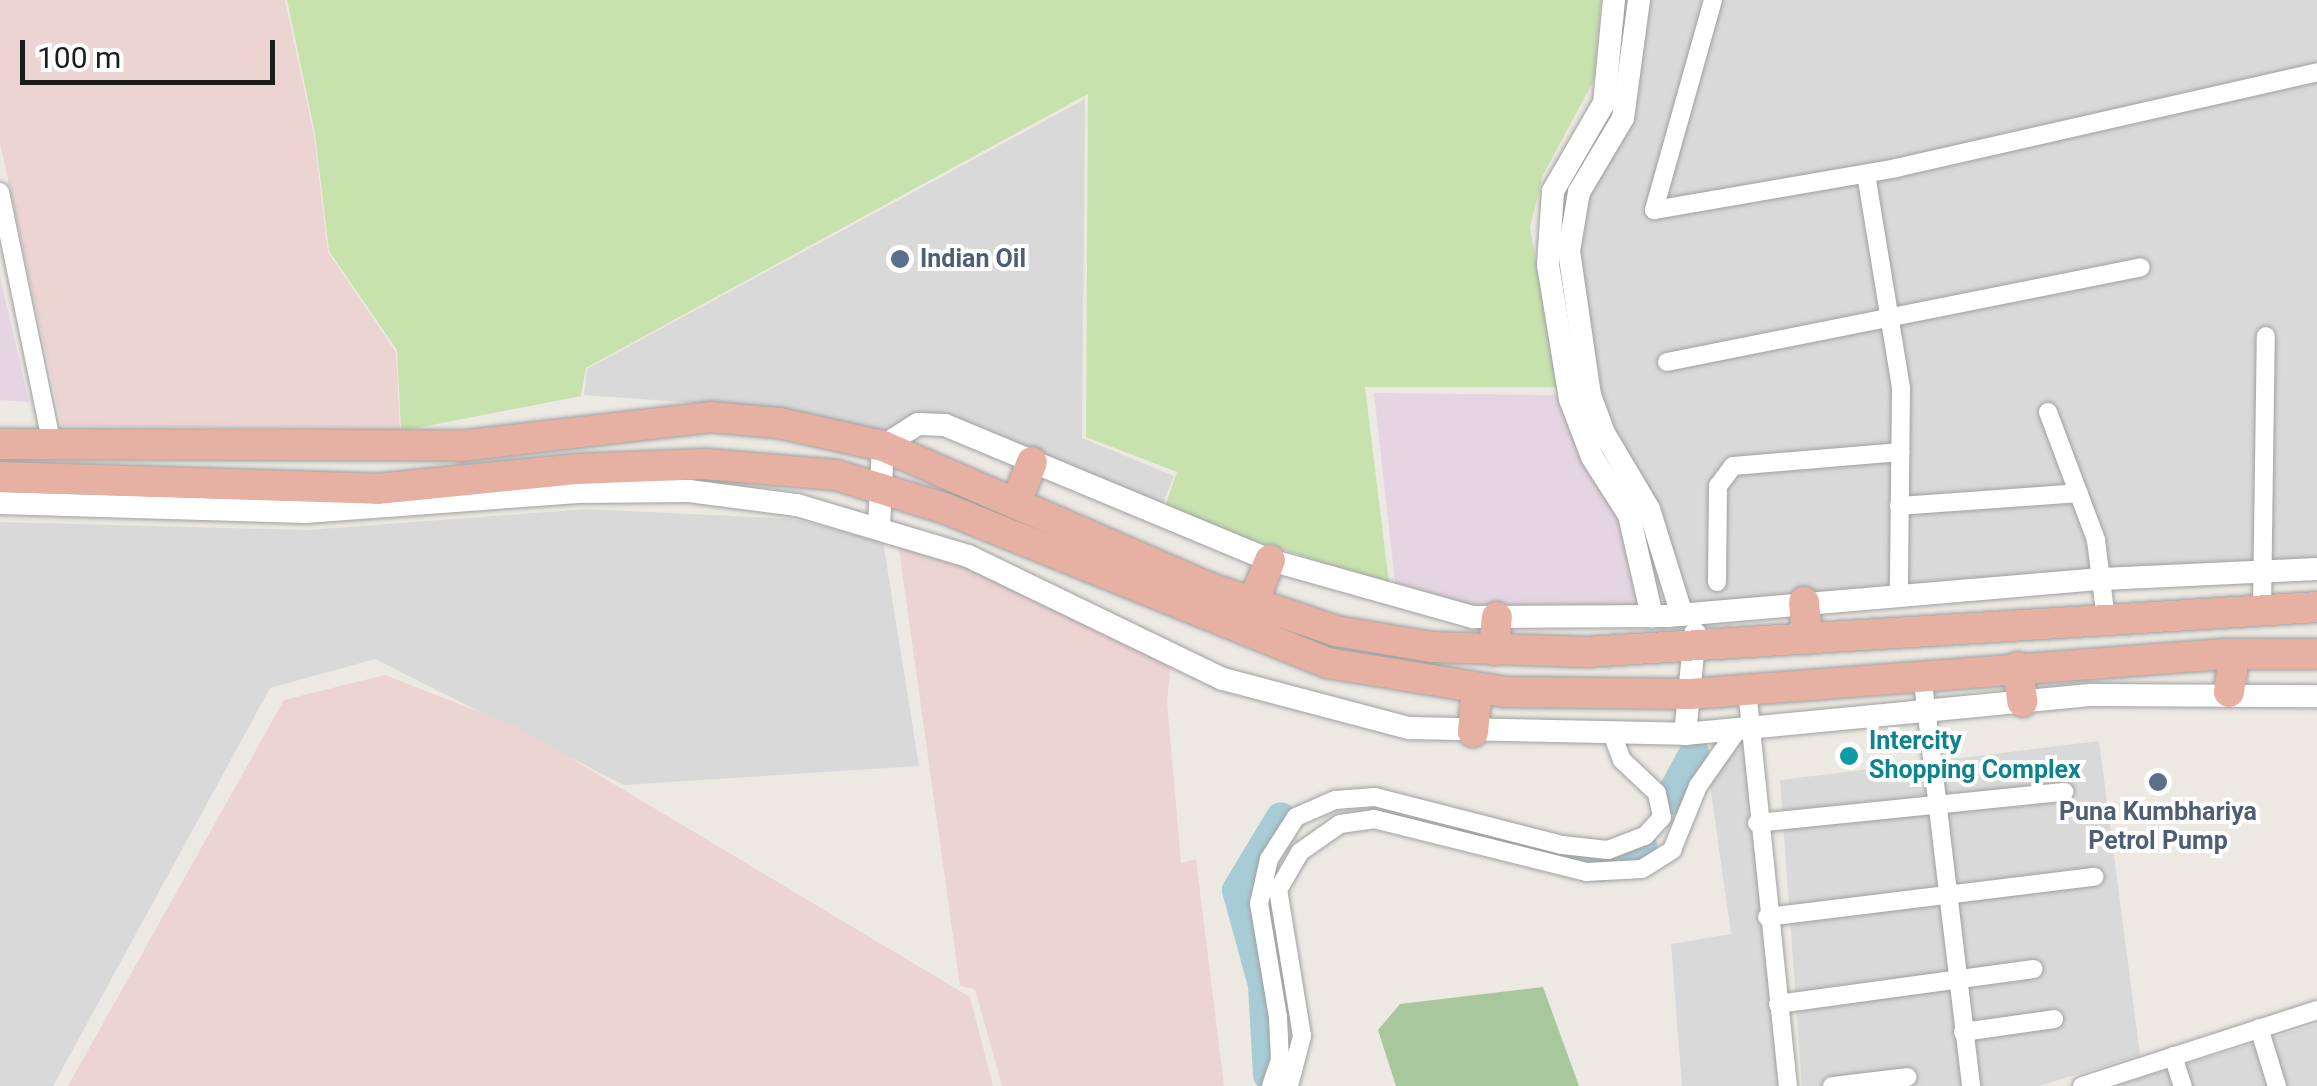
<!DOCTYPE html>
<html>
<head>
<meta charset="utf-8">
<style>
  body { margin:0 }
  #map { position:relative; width:2317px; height:1086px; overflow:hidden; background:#ece9e3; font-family:Roboto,sans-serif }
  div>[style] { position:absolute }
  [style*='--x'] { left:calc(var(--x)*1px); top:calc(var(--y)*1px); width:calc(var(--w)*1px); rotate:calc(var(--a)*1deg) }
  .residential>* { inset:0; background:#dad9d9 }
  .commercial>* { inset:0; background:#ecd4d3 }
  .industrial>* { inset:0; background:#e5d5e2 }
  .grass>* { inset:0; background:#c8e2ae }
  .forest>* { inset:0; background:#a9c79c }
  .river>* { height:30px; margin:-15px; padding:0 15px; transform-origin:15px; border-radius:15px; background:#a8ccd6 }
  .roads { filter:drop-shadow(0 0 2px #a0a0a0) drop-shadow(0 0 2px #a0a0a0) }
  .minor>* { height:18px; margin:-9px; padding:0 9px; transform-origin:9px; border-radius:9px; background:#fff }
  .tertiary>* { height:22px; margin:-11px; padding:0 11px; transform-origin:11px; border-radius:11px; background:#fff }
  .trunk>* { height:30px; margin:-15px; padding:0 15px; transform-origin:15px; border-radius:15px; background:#e6b0a2 }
  .dots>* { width:28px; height:28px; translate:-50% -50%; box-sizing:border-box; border:5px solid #fff; border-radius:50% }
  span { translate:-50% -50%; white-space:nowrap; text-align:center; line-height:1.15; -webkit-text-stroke:8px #fff; paint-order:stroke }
  .service-label { font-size:25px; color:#4e5e75; font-weight:700 }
  .left { translate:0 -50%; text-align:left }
  .culture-label { font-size:25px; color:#0d838f; font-weight:700 }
  .scale { position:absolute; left:20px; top:40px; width:255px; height:45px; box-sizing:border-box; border:5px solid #1c1c1c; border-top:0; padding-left:12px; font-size:30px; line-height:35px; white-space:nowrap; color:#1c1c1c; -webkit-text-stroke:8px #fff; paint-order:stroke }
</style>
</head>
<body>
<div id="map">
  <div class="residential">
    <div style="clip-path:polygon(1645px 0,2317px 0,2317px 565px,1689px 610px,1596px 393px,1576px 247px,1587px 195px,1629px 119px,1645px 41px)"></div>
    <div style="clip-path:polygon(1085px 99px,1082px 438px,1174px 476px,1160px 510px,948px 421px,884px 432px,711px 404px,584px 395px,587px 369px)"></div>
    <div style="clip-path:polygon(586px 509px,793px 519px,883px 541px,919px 766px,624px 785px,375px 659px,270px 688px,53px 1086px,0 1086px,0 522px,308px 530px)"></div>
    <div style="clip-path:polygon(1747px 731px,1785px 1086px,1682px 1086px,1671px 944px,1731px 934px,1710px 785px,1739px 732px)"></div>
    <div style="clip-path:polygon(2099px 741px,2140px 1055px,2039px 1086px,1802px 1086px,1780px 780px)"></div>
    <div style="clip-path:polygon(2317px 1024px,2317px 1086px,2115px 1086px)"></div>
  </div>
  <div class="commercial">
    <div style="clip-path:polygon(0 0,285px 0,314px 135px,328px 252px,396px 352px,400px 430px,62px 426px,0 143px)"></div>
    <div style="clip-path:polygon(898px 542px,963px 561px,1171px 662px,1167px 702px,1181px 863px,1196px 859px,1224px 1086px,1002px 1086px,975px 989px,960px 986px)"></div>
    <div style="clip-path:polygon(385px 675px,520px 728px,970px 997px,993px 1086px,68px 1086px,284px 700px)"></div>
  </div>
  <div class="industrial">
    <div style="clip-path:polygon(0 276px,29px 402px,0 400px)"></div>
    <div style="clip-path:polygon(1374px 393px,1557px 395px,1624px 518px,1646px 609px,1473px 612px,1396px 591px)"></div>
  </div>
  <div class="grass">
    <div style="clip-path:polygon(287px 0,1601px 0,1594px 80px,1543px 175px,1530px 227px,1558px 387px,1365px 387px,1389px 583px,1163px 512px,1177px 472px,1086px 437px,1088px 94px,586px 368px,581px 396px,401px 431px,397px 350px,329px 251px,315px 134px)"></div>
  </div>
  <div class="forest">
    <div style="clip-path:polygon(1543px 987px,1579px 1086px,1396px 1086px,1378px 1030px,1400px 1004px)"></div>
  </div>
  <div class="river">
    <div style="--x:1668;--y:801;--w:55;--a:-61.6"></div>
    <div style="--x:1470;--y:830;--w:135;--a:15.9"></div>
    <div style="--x:1600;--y:867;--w:47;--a:-24.9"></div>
    <div style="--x:1268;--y:1075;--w:90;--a:-93.2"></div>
    <div style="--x:1263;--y:985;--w:98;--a:-105.3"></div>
    <div style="--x:1237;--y:890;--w:85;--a:-58.9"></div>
  </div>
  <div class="roads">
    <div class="minor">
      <div style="--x:1713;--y:0;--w:218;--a:105.7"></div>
      <div style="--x:1654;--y:210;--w:246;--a:-9.8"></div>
      <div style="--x:1896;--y:168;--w:432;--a:-12.8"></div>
      <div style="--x:1866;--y:174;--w:217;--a:80.7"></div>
      <div style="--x:1901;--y:388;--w:207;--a:90.6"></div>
      <div style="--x:0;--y:192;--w:258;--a:78.4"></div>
      <div style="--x:1667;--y:362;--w:483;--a:-11.3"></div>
      <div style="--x:2048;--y:412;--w:137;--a:69.4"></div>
      <div style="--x:2096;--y:540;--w:80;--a:82.8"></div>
      <div style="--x:1899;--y:506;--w:180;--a:-4.1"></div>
      <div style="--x:1717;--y:582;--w:96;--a:-89.4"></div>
      <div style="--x:1718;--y:486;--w:25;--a:-53"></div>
      <div style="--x:1733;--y:466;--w:168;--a:-4.8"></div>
      <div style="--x:2262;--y:608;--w:272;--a:-89.2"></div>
      <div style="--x:1922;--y:674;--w:415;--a:83.2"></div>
      <div style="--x:1747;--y:690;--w:398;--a:84.1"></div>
      <div style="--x:1757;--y:823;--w:309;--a:-5.8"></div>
      <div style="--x:1767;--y:917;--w:330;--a:-7"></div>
      <div style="--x:1778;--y:1004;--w:258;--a:-7.8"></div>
      <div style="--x:2259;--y:1028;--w:61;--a:72.8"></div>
      <div style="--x:1963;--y:1032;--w:92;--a:-8.1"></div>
      <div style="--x:2173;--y:1056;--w:32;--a:72"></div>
      <div style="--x:1271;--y:1086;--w:28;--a:-71"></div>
      <div style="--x:1280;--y:1060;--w:43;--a:-92.7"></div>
      <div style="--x:1278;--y:1017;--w:115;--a:-99.5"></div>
      <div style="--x:1259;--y:904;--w:46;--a:-77.5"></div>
      <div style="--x:1269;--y:859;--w:50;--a:-57.3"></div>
      <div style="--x:1296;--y:817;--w:43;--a:-23.6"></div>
      <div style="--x:1335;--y:800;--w:40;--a:-4.3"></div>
      <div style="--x:1375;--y:797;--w:193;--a:14.4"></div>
      <div style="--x:1562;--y:845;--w:46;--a:6.2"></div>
      <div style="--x:1608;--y:850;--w:40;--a:-21"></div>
      <div style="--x:1645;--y:836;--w:25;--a:-48"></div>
      <div style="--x:1662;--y:817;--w:25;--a:-102"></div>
      <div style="--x:1657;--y:793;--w:48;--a:-136.7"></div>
      <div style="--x:1622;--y:760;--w:28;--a:-111"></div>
      <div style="--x:1289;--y:1086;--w:52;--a:-75.4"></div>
      <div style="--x:1302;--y:1036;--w:148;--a:-99.3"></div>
      <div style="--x:1278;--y:890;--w:44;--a:-59.9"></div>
      <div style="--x:1300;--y:852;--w:49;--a:-35"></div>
      <div style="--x:1340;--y:824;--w:34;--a:-8"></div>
      <div style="--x:1374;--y:819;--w:219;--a:14"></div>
      <div style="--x:1587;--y:872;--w:55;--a:-3.1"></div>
      <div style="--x:1642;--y:869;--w:36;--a:-32"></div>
      <div style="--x:1672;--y:850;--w:69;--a:-67.9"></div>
      <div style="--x:1698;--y:786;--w:70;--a:-54.9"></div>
      <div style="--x:1832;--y:1086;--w:76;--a:-6.8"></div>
      <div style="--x:2082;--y:1086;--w:247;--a:-17.9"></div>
    </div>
    <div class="tertiary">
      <div style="--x:1614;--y:0;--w:103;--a:95.5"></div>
      <div style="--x:1604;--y:103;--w:102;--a:120.1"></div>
      <div style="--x:1553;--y:191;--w:74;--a:93.9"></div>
      <div style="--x:1548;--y:265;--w:136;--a:80.7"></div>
      <div style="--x:1570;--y:399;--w:62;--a:69.2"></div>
      <div style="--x:1592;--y:457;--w:69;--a:57.5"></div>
      <div style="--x:1629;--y:515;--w:104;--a:77.2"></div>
      <div style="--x:1639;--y:0;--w:119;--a:97.7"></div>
      <div style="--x:1623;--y:118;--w:86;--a:120.7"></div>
      <div style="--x:1579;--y:192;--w:60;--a:99.6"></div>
      <div style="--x:1569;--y:251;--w:146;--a:81.7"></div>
      <div style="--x:1590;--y:395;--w:40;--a:69.8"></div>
      <div style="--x:1604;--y:433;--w:88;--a:59.4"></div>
      <div style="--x:1649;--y:509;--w:111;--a:72.7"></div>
      <div style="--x:0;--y:503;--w:305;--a:1.7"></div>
      <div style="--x:305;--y:512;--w:274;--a:-4.2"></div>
      <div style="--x:578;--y:492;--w:111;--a:-0.5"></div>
      <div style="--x:689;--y:491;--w:109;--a:7.4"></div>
      <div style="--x:797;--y:505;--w:178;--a:16.6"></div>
      <div style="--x:968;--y:556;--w:283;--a:25.8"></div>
      <div style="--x:1223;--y:679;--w:192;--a:14.8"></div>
      <div style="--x:1409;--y:728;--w:276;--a:1.2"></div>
      <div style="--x:1685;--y:734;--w:409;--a:-5.5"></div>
      <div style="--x:2092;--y:695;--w:225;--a:0.3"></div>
      <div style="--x:879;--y:527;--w:81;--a:-87.2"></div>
      <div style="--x:883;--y:446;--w:41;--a:-32.2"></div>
      <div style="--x:918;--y:424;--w:27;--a:2"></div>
      <div style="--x:945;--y:425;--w:352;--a:22.6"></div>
      <div style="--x:1270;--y:560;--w:211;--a:15.7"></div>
      <div style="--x:1473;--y:617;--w:194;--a:-0.3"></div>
      <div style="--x:1667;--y:616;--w:438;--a:-4.9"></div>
      <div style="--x:2103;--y:579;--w:214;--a:-2.7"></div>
      <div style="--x:1685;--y:734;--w:101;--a:-84.3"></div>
    </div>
    <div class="trunk">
      <div style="--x:0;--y:444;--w:460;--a:0.2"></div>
      <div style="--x:460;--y:446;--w:252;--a:-6.6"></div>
      <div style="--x:710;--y:417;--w:69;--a:5"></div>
      <div style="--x:779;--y:423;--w:107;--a:12.5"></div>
      <div style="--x:883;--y:446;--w:357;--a:23.5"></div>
      <div style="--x:1210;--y:588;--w:133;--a:18.8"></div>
      <div style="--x:1336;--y:631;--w:97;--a:9.5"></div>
      <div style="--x:1432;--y:647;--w:154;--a:1.9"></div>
      <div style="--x:1586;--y:652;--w:732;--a:-3.52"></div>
      <div style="--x:0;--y:477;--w:377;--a:1.8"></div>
      <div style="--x:377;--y:489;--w:202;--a:-5.7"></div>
      <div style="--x:578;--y:469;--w:127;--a:-2.3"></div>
      <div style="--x:705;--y:464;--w:131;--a:4.8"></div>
      <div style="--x:836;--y:475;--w:113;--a:17"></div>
      <div style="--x:944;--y:508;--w:414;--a:22"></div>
      <div style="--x:1328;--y:663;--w:179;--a:9.3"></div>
      <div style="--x:1505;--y:692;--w:185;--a:0.6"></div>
      <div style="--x:1690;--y:694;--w:536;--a:-4.28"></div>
      <div style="--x:2225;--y:654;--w:92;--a:0"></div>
      <div style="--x:1016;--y:503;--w:44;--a:-68.7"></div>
      <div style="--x:1804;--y:602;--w:37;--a:85"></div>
      <div style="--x:1253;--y:603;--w:46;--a:-68.4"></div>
      <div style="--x:1494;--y:650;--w:33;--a:-85"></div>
      <div style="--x:2018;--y:667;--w:35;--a:83"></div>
      <div style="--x:2229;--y:692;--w:34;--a:-82"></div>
      <div style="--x:1473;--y:732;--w:43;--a:-84.7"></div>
    </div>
  </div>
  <div class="dots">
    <div style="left:900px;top:259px;background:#5c6f8a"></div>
    <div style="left:1849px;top:756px;background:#0f9aa8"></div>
    <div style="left:2158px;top:782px;background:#5c6f8a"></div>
  </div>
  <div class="service-label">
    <span class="left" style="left:920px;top:259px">Indian Oil</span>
    <span style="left:2158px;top:827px">Puna Kumbhariya<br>Petrol Pump</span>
  </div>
  <div class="culture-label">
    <span class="left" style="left:1869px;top:756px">Intercity<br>Shopping Complex</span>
  </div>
  <div class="scale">100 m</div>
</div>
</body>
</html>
